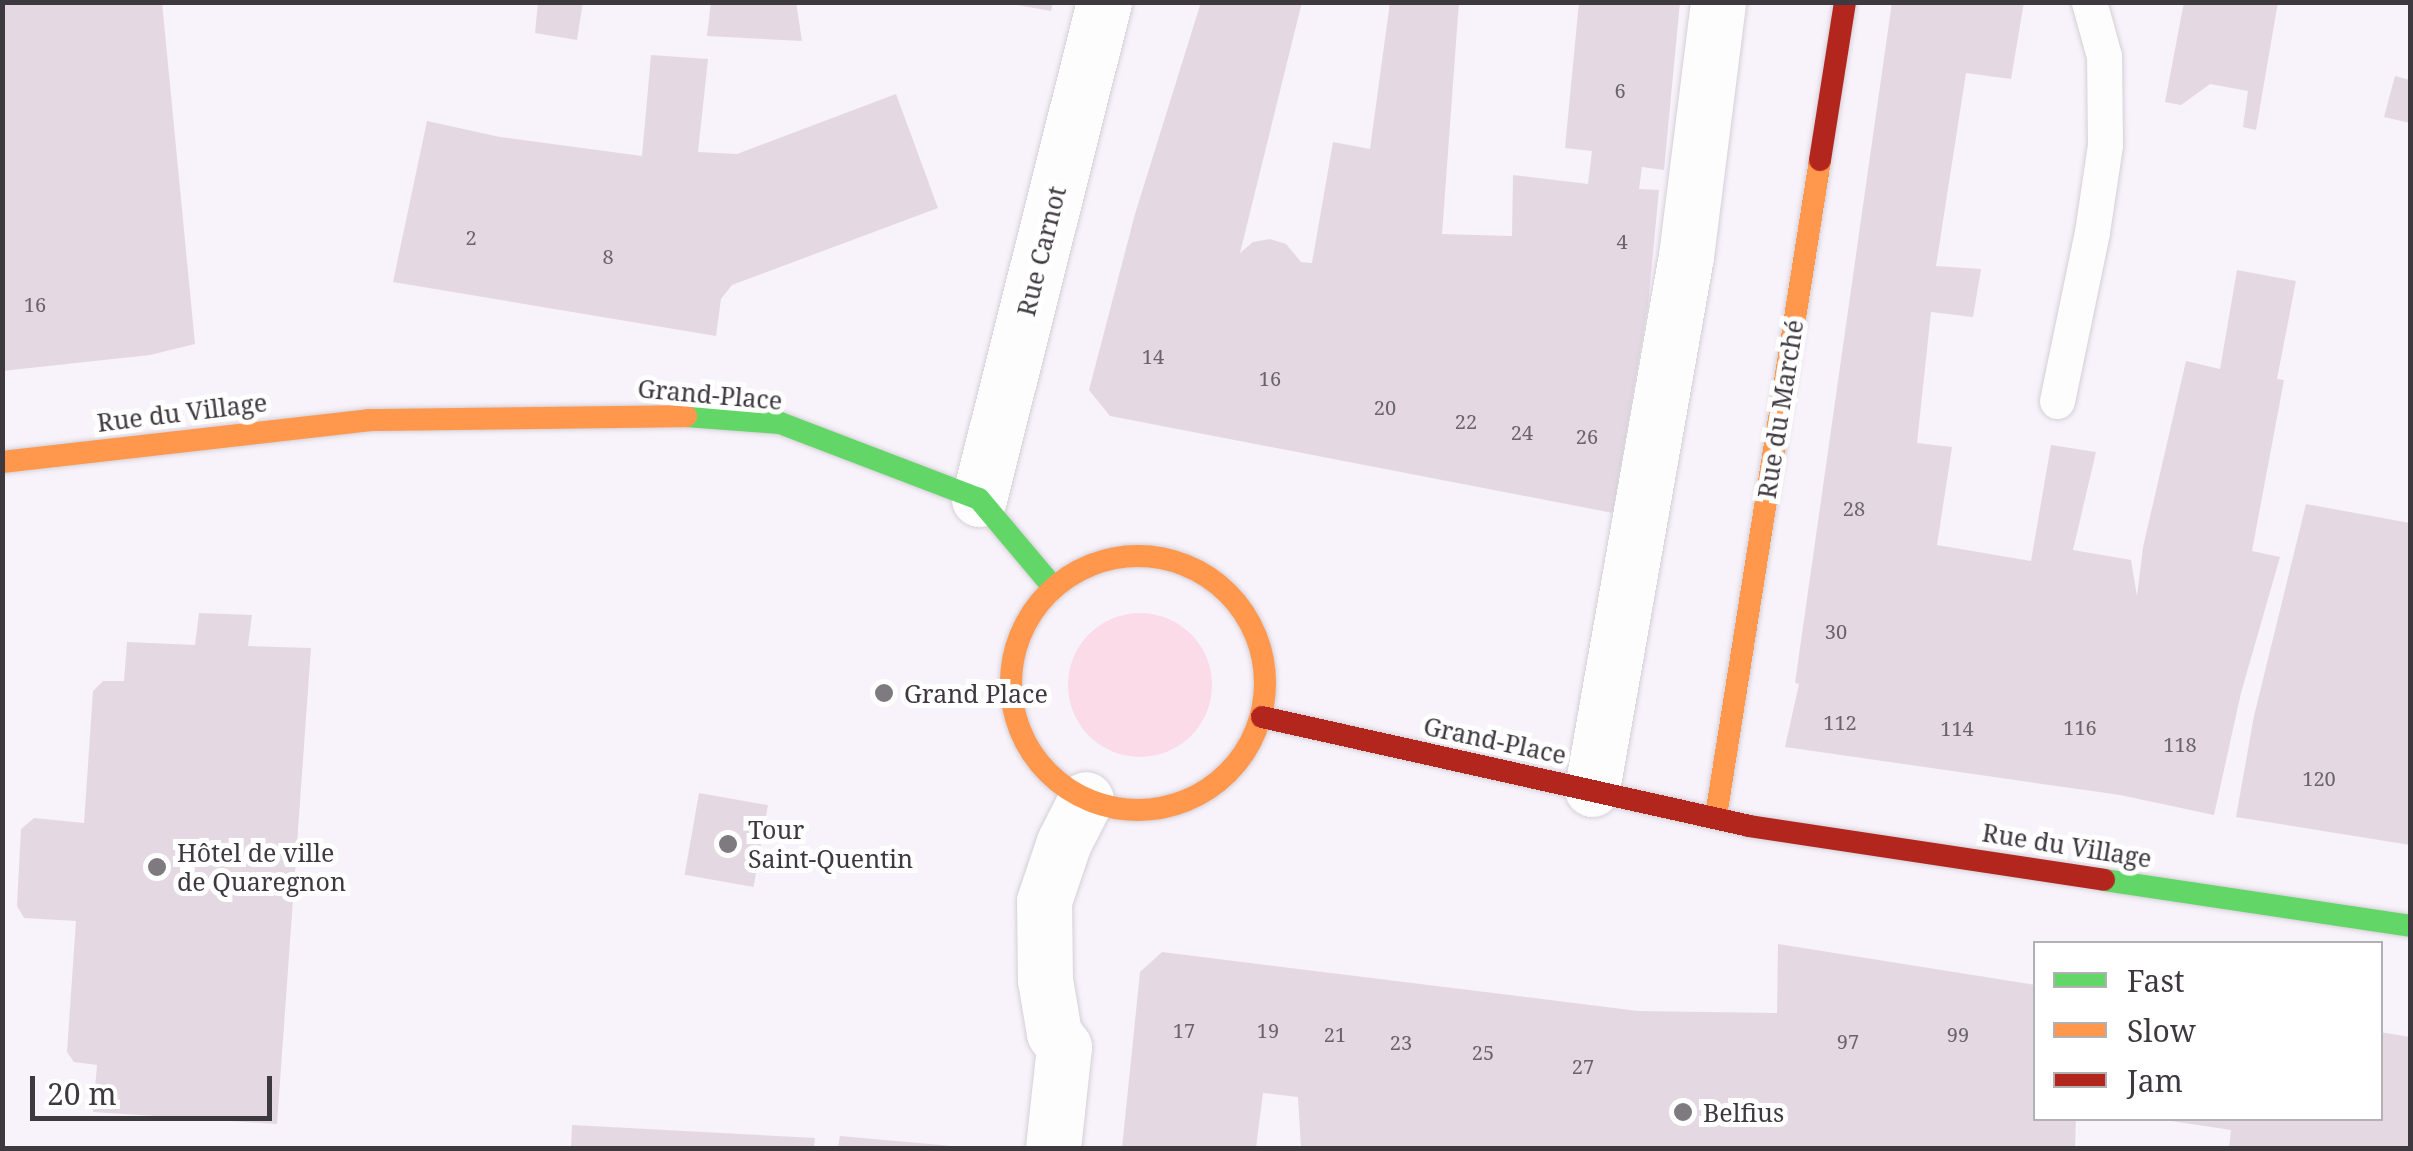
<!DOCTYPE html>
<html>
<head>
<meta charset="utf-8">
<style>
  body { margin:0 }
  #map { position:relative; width:2413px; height:1151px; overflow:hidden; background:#f8f2fa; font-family:"Noto Serif",serif }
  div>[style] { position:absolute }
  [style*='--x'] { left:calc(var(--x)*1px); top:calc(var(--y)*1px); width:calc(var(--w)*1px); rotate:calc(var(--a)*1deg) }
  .green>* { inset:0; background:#fadbe7 }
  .round { border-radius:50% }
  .building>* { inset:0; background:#e4d9e3; transform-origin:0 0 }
  .roads { filter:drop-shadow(0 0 2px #d4cfd6) drop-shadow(0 0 2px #d4cfd6) }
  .lane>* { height:35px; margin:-17.5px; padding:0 17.5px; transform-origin:17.5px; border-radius:17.5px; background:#fefdfe }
  .street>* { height:55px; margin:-27.5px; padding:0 27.5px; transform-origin:27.5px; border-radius:27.5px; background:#fefdfe }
  .fast>* { height:22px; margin:-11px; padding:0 11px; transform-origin:11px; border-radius:11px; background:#63d668 }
  .slow>* { height:22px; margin:-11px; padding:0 11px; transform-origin:11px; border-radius:11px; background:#ff974d }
  .slow>.ring { margin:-11px; padding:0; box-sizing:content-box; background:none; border:22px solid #ff974d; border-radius:50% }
  .jam>* { height:22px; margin:-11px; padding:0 11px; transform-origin:11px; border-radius:11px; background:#b3261e }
  .dots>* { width:28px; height:28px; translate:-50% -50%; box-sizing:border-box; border:5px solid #fff; border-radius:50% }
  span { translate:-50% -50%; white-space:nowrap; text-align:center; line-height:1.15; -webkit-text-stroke:10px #fff; paint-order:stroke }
  .number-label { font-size:20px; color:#6a646a }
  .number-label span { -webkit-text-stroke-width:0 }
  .street-label { font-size:25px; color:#3d393f }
  .poi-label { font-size:25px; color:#3d393f }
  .left { translate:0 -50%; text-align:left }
  .frame { position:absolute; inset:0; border:5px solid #3d393f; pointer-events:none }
  .legend { position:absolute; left:2033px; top:941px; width:350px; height:180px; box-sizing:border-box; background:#fff; border:2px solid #b1b0b2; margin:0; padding:12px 18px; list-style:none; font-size:30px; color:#3d393f }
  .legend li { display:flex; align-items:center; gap:20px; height:50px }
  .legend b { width:50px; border:2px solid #b1b0b2 }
  .scale { position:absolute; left:30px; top:1076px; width:242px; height:45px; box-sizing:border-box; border:5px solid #3d393f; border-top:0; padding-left:12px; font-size:30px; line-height:35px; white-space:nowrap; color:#3d393f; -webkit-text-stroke:8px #fff; paint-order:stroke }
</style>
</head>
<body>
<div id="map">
  <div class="green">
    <div class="round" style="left:1068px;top:613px;width:144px;height:144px"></div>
  </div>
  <div class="building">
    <div style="clip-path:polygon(2px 2px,162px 2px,195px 344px,150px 355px,2px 371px)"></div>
    <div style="clip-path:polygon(538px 2px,583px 2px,577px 40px,535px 33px)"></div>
    <div style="clip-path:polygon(711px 2px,796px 2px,802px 41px,707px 36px)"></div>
    <div style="clip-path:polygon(1000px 2px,1053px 2px,1051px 11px)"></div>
    <div style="clip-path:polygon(1201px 2px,1302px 2px,1240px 253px,1253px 242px,1270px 239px,1286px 244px,1301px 262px,1312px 263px,1333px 142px,1370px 149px,1390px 2px,1459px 2px,1442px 234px,1512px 236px,1513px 175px,1588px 184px,1592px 151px,1565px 148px,1579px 2px,1680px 2px,1664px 170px,1642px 167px,1639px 189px,1659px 190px,1648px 306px,1613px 513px,1110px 416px,1089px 390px,1135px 214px)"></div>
    <div style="clip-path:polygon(1892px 2px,2024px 2px,2011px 79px,1966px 73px,1936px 266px,1981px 269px,1973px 317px,1931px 312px,1917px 443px,1952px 447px,1937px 545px,2031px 561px,2051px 445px,2096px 452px,2073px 550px,2131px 560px,2137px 596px,2143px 547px,2186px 361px,2220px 369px,2237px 270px,2296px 281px,2277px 379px,2284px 380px,2252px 551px,2280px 557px,2241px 693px,2214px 815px,2120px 795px,1785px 747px,1799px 684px,1795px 683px)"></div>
    <div style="clip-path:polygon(2184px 2px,2278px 2px,2256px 130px,2243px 127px,2248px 91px,2210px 84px,2181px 105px,2165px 102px)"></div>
    <div style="clip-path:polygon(651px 55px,708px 59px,698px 152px,737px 154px,896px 94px,938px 208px,732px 285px,721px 299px,716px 336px,393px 282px,427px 121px,500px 137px,642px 156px)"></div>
    <div style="clip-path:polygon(2395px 76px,2410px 80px,2410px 123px,2384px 117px)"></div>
    <div style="clip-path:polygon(2306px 504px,2410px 523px,2410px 845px,2236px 817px,2254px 716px)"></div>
    <div style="clip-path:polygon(199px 613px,252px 615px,248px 646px,311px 648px,277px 1124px,93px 1112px,97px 1065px,74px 1062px,67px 1052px,76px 921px,24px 918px,17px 906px,21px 829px,34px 818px,84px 823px,93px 691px,103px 681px,124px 681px,127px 642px,195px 645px)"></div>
    <div style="left:699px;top:793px;width:70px;height:83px;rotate:10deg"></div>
    <div style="clip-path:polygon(1778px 944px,2036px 985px,2036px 1118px,2076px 1118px,2075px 1148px,1301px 1148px,1298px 1097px,1263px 1093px,1256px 1148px,1122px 1148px,1140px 972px,1162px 952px,1638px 1011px,1777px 1013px)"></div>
    <div style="clip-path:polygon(2380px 1032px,2410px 1037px,2410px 1148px,2229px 1148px,2231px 1130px,2171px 1121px,2380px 1118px)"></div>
    <div style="clip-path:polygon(572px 1125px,815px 1138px,814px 1148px,571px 1148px)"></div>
    <div style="clip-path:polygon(840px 1136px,952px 1146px,952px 1148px,838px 1148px)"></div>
  </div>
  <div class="roads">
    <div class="lane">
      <div style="--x:2057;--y:401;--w:173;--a:-78.3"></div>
      <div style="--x:2092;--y:232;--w:88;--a:-81.5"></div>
      <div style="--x:2105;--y:145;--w:89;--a:-90.6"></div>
      <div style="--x:2104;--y:56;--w:56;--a:-105.5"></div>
    </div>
    <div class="street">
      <div style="--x:979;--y:499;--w:512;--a:-75.88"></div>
      <div style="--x:1592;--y:789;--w:541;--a:-80"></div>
      <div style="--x:1686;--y:256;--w:256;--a:-82.8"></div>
      <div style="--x:1053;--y:1148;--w:102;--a:-83.8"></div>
      <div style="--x:1064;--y:1047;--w:17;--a:-126"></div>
      <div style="--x:1054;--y:1033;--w:54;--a:-99.6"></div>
      <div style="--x:1045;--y:980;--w:79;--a:-90.7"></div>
      <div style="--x:1044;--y:901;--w:62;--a:-71.3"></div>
      <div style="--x:1064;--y:842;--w:48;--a:-62.9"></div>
    </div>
    <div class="fast">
      <div style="--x:686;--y:416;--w:94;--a:4.3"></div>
      <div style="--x:780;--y:423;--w:213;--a:20.9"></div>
      <div style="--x:979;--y:499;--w:115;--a:49.9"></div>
      <div style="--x:2104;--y:880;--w:309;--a:8.5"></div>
    </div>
    <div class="slow">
      <div style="--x:2;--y:462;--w:369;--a:-6.5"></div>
      <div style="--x:369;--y:420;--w:317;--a:-0.7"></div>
      <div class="ring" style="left:1011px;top:556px;width:232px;height:232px"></div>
      <div style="--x:1716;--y:816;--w:664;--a:-80.99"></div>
    </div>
    <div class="jam">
      <div style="--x:1820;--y:160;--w:160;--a:-81"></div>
      <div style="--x:1262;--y:717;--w:499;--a:12.6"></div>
      <div style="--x:1749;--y:826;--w:359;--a:8.6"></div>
    </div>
  </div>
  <div class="dots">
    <div style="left:884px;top:693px;background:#7e7a80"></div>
    <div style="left:728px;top:844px;background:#7e7a80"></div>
    <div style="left:157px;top:867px;background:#7e7a80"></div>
    <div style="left:1683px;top:1112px;background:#7e7a80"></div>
  </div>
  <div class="number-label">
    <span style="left:1620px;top:90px">6</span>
    <span style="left:471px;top:237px">2</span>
    <span style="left:1622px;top:241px">4</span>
    <span style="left:608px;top:256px">8</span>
    <span style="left:35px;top:304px">16</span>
    <span style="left:1153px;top:356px">14</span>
    <span style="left:1270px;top:378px">16</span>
    <span style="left:1385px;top:407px">20</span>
    <span style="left:1466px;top:421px">22</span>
    <span style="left:1522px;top:432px">24</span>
    <span style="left:1587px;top:436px">26</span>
    <span style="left:1854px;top:508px">28</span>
    <span style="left:1836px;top:631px">30</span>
    <span style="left:1840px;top:722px">112</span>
    <span style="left:2080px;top:727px">116</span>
    <span style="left:1957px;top:728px">114</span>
    <span style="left:2180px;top:744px">118</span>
    <span style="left:2319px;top:778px">120</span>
    <span style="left:1184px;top:1030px">17</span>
    <span style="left:1268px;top:1030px">19</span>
    <span style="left:1335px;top:1034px">21</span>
    <span style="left:1958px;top:1034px">99</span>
    <span style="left:1848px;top:1041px">97</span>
    <span style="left:1401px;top:1042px">23</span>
    <span style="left:1483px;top:1052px">25</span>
    <span style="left:1583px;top:1066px">27</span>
  </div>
  <div class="street-label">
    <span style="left:1041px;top:251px;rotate:-76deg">Rue Carnot</span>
    <span style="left:710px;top:394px;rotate:5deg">Grand-Place</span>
    <span style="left:1780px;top:409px;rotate:-81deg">Rue du Marché</span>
    <span style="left:182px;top:412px;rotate:-7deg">Rue du Village</span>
    <span style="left:1495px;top:740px;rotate:12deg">Grand-Place</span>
    <span style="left:2067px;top:845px;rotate:9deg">Rue du Village</span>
  </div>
  <div class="poi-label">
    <span class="left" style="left:904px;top:693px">Grand Place</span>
    <span class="left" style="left:748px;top:844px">Tour<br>Saint-Quentin</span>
    <span class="left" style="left:177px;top:867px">Hôtel de ville<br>de Quaregnon</span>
    <span class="left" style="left:1703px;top:1112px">Belfius</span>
  </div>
  <div class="frame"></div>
  <ul class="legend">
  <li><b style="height:12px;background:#63d668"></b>Fast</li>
  <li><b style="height:12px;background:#ff974d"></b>Slow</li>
  <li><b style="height:12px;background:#b3261e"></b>Jam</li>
  </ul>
  <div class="scale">20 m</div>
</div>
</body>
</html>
